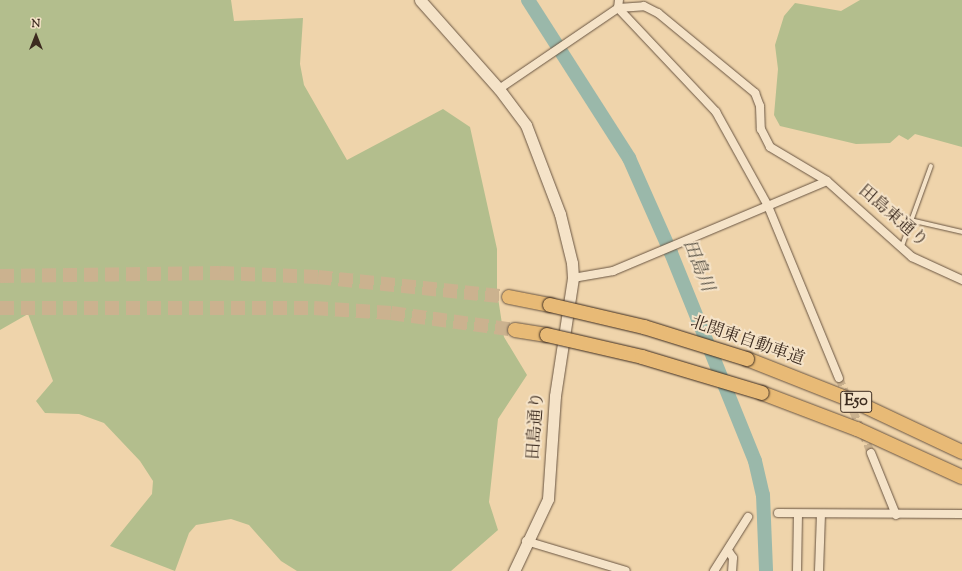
<!DOCTYPE html>
<html>
<head>
<meta charset="utf-8">
<style>
  body { margin:0 }
  #map { position:relative; width:962px; height:571px; overflow:hidden; background:#efd4ab; font-family:"Sorts Mill Goudy","Noto Serif JP",serif }
  div>[style] { position:absolute }
  [style*='--x'] { left:calc(var(--x)*1px); top:calc(var(--y)*1px); width:calc(var(--w)*1px); rotate:calc(var(--a)*1deg) }
  .green>* { inset:0; background:#b3be8d }
  .river>* { height:14px; margin:-7px; padding:0 7px; transform-origin:7px; border-radius:7px; background:#9ab8aa }
  .street-tunnel>* { height:8px; margin-top:-4px; transform-origin:0; background:repeating-linear-gradient(90deg,#cbb28f 0 8px,transparent 0 12px) }
  .highway-tunnel>* { height:14px; margin-top:-7px; transform-origin:0; background:repeating-linear-gradient(90deg,#cbb28f 0 14px,transparent 0 21px) }
  .roads { filter:drop-shadow(0 0 1px #695542) drop-shadow(0 0 1px #695542) }
  .lane>* { height:4px; margin:-2px; padding:0 2px; transform-origin:2px; border-radius:2px; background:#f5e3c8 }
  .street>* { height:8px; margin:-4px; padding:0 4px; transform-origin:4px; border-radius:4px; background:#f5e3c8 }
  .secondary>* { height:11px; margin:-5.5px; padding:0 5.5px; transform-origin:5.5px; border-radius:5.5px; background:#f5e3c8 }
  .highway>* { height:14px; margin:-7px; padding:0 7px; transform-origin:7px; border-radius:7px; background:#e8ba76 }
  .bridges { filter:drop-shadow(0 0 1px #3c2b1f) drop-shadow(0 0 1px #3c2b1f) }
  .highway-bridge>* { height:14px; margin:-7px; padding:0 7px; transform-origin:7px; border-radius:7px; background:#e8ba76 }
  span { translate:-50% -50%; white-space:nowrap; text-align:center; line-height:1.15; -webkit-text-stroke:4px #f5e3c8; paint-order:stroke }
  .shield-label span { padding:1px 3px; background:#f5e3c8; border:1px solid; border-radius:3px; -webkit-text-stroke-width:0 }
  .shield-label { font-size:16px; color:#3c2b1f; font-weight:700 }
  .street-label { font-size:17px; color:#3c2b1f }
  .water-label { font-size:18px; color:#544e42; font-style:italic }
  .north { position:absolute; left:16px; top:16px; width:40px; height:40px; -webkit-text-stroke:3px #f5e3c8; paint-order:stroke; rotate:0deg; font-size:11px; font-weight:700; line-height:16px; text-align:center; color:#3c2b1f }
  .north::after { content:''; display:block; margin:auto; width:14px; height:18px; background:#3c2b1f; clip-path:polygon(50% 0,100% 100%,50% 72%,0 100%) }
</style>
</head>
<body>
<div id="map">
  <div class="green">
    <div style="clip-path:polygon(0 0,231px 0,234px 21px,303px 18px,300px 64px,304px 85px,347px 160px,443px 109px,470px 127px,497px 249px,497px 291px,504px 337px,527px 375px,498px 419px,489px 502px,498px 530px,451px 571px,297px 571px,281px 561px,249px 525px,231px 519px,196px 525px,189px 533px,175px 571px,110px 546px,152px 494px,153px 481px,140px 461px,104px 423px,79px 414px,45px 413px,36px 401px,53px 381px,28px 314px,0 330px)"></div>
    <div style="clip-path:polygon(860px 0,962px 0,962px 147px,915px 134px,908px 140px,899px 135px,890px 143px,856px 144px,780px 126px,774px 115px,778px 69px,775px 45px,784px 16px,795px 3px,841px 11px)"></div>
  </div>
  <div class="river">
    <div style="--x:528;--y:0;--w:188;--a:57.4"></div>
    <div style="--x:629;--y:158;--w:104;--a:66.1"></div>
    <div style="--x:671;--y:253;--w:224;--a:68"></div>
    <div style="--x:755;--y:461;--w:35;--a:77"></div>
    <div style="--x:763;--y:495;--w:76;--a:87.7"></div>
  </div>
  <div class="street-tunnel">
    <div style="--x:839;--y:378;--w:82;--a:66.9"></div>
  </div>
  <div class="highway-tunnel">
    <div style="--x:0;--y:276;--w:220;--a:-0.8"></div>
    <div style="--x:220;--y:273;--w:98;--a:2.3"></div>
    <div style="--x:318;--y:277;--w:192;--a:6"></div>
    <div style="--x:0;--y:308;--w:314;--a:0"></div>
    <div style="--x:314;--y:308;--w:77;--a:3.7"></div>
    <div style="--x:391;--y:313;--w:125;--a:7.8"></div>
  </div>
  <div class="roads">
    <div class="lane">
      <div style="--x:910;--y:220;--w:53;--a:13"></div>
      <div style="--x:902;--y:246;--w:85;--a:-70.1"></div>
    </div>
    <div class="street">
      <div style="--x:618;--y:8;--w:26;--a:-4"></div>
      <div style="--x:644;--y:6;--w:16;--a:27"></div>
      <div style="--x:658;--y:13;--w:126;--a:39.5"></div>
      <div style="--x:755;--y:93;--w:14;--a:69"></div>
      <div style="--x:760;--y:106;--w:23;--a:88"></div>
      <div style="--x:761;--y:129;--w:20;--a:63"></div>
      <div style="--x:770;--y:147;--w:66;--a:30.8"></div>
      <div style="--x:827;--y:181;--w:114;--a:41.8"></div>
      <div style="--x:912;--y:257;--w:55;--a:24.7"></div>
      <div style="--x:618;--y:8;--w:143;--a:46.7"></div>
      <div style="--x:716;--y:112;--w:107;--a:61"></div>
      <div style="--x:768;--y:206;--w:186;--a:67.6"></div>
      <div style="--x:499;--y:89;--w:144;--a:-34.2"></div>
      <div style="--x:618;--y:8;--w:8;--a:-83"></div>
      <div style="--x:573;--y:278;--w:41;--a:-9.9"></div>
      <div style="--x:613;--y:271;--w:232;--a:-22.8"></div>
      <div style="--x:871;--y:453;--w:67;--a:68"></div>
      <div style="--x:778;--y:513;--w:184;--a:0.3"></div>
      <div style="--x:526;--y:541;--w:104;--a:16.7"></div>
      <div style="--x:729;--y:552;--w:7;--a:56"></div>
      <div style="--x:733;--y:558;--w:13;--a:94"></div>
      <div style="--x:714;--y:571;--w:64;--a:-57.8"></div>
      <div style="--x:797;--y:571;--w:56;--a:-89"></div>
      <div style="--x:819;--y:571;--w:56;--a:-88"></div>
    </div>
    <div class="secondary">
      <div style="--x:420;--y:0;--w:119;--a:48.4"></div>
      <div style="--x:499;--y:89;--w:45;--a:53.1"></div>
      <div style="--x:526;--y:125;--w:95;--a:69.1"></div>
      <div style="--x:560;--y:214;--w:50;--a:76.2"></div>
      <div style="--x:572;--y:263;--w:15;--a:86"></div>
      <div style="--x:573;--y:278;--w:119;--a:98.7"></div>
      <div style="--x:555;--y:396;--w:103;--a:93.9"></div>
      <div style="--x:548;--y:499;--w:80;--a:115.3"></div>
    </div>
    <div class="highway">
      <div style="--x:509;--y:297;--w:42;--a:11"></div>
      <div style="--x:515;--y:330;--w:32;--a:9"></div>
      <div style="--x:747;--y:359;--w:119;--a:21.6"></div>
      <div style="--x:858;--y:403;--w:115;--a:25.2"></div>
      <div style="--x:762;--y:393;--w:102;--a:20.8"></div>
      <div style="--x:857;--y:429;--w:115;--a:24.6"></div>
    </div>
  </div>
  <div class="bridges">
    <div class="highway-bridge">
      <div style="--x:550;--y:305;--w:97;--a:13.2"></div>
      <div style="--x:644;--y:327;--w:108;--a:17.3"></div>
      <div style="--x:547;--y:335;--w:98;--a:13"></div>
      <div style="--x:642;--y:357;--w:125;--a:16.7"></div>
    </div>
  </div>
  <div class="shield-label">
    <span style="left:856px;top:402px">E50</span>
  </div>
  <div class="street-label">
    <span style="left:892px;top:217px;rotate:41deg">田島東通り</span>
    <span style="left:747px;top:342px;rotate:19deg">北関東自動車道</span>
    <span style="left:537px;top:426px;rotate:-86deg">田島通り</span>
  </div>
  <div class="water-label">
    <span style="left:697px;top:266px;rotate:68deg">田島川</span>
  </div>
  <div class="north">N</div>
</div>
</body>
</html>
